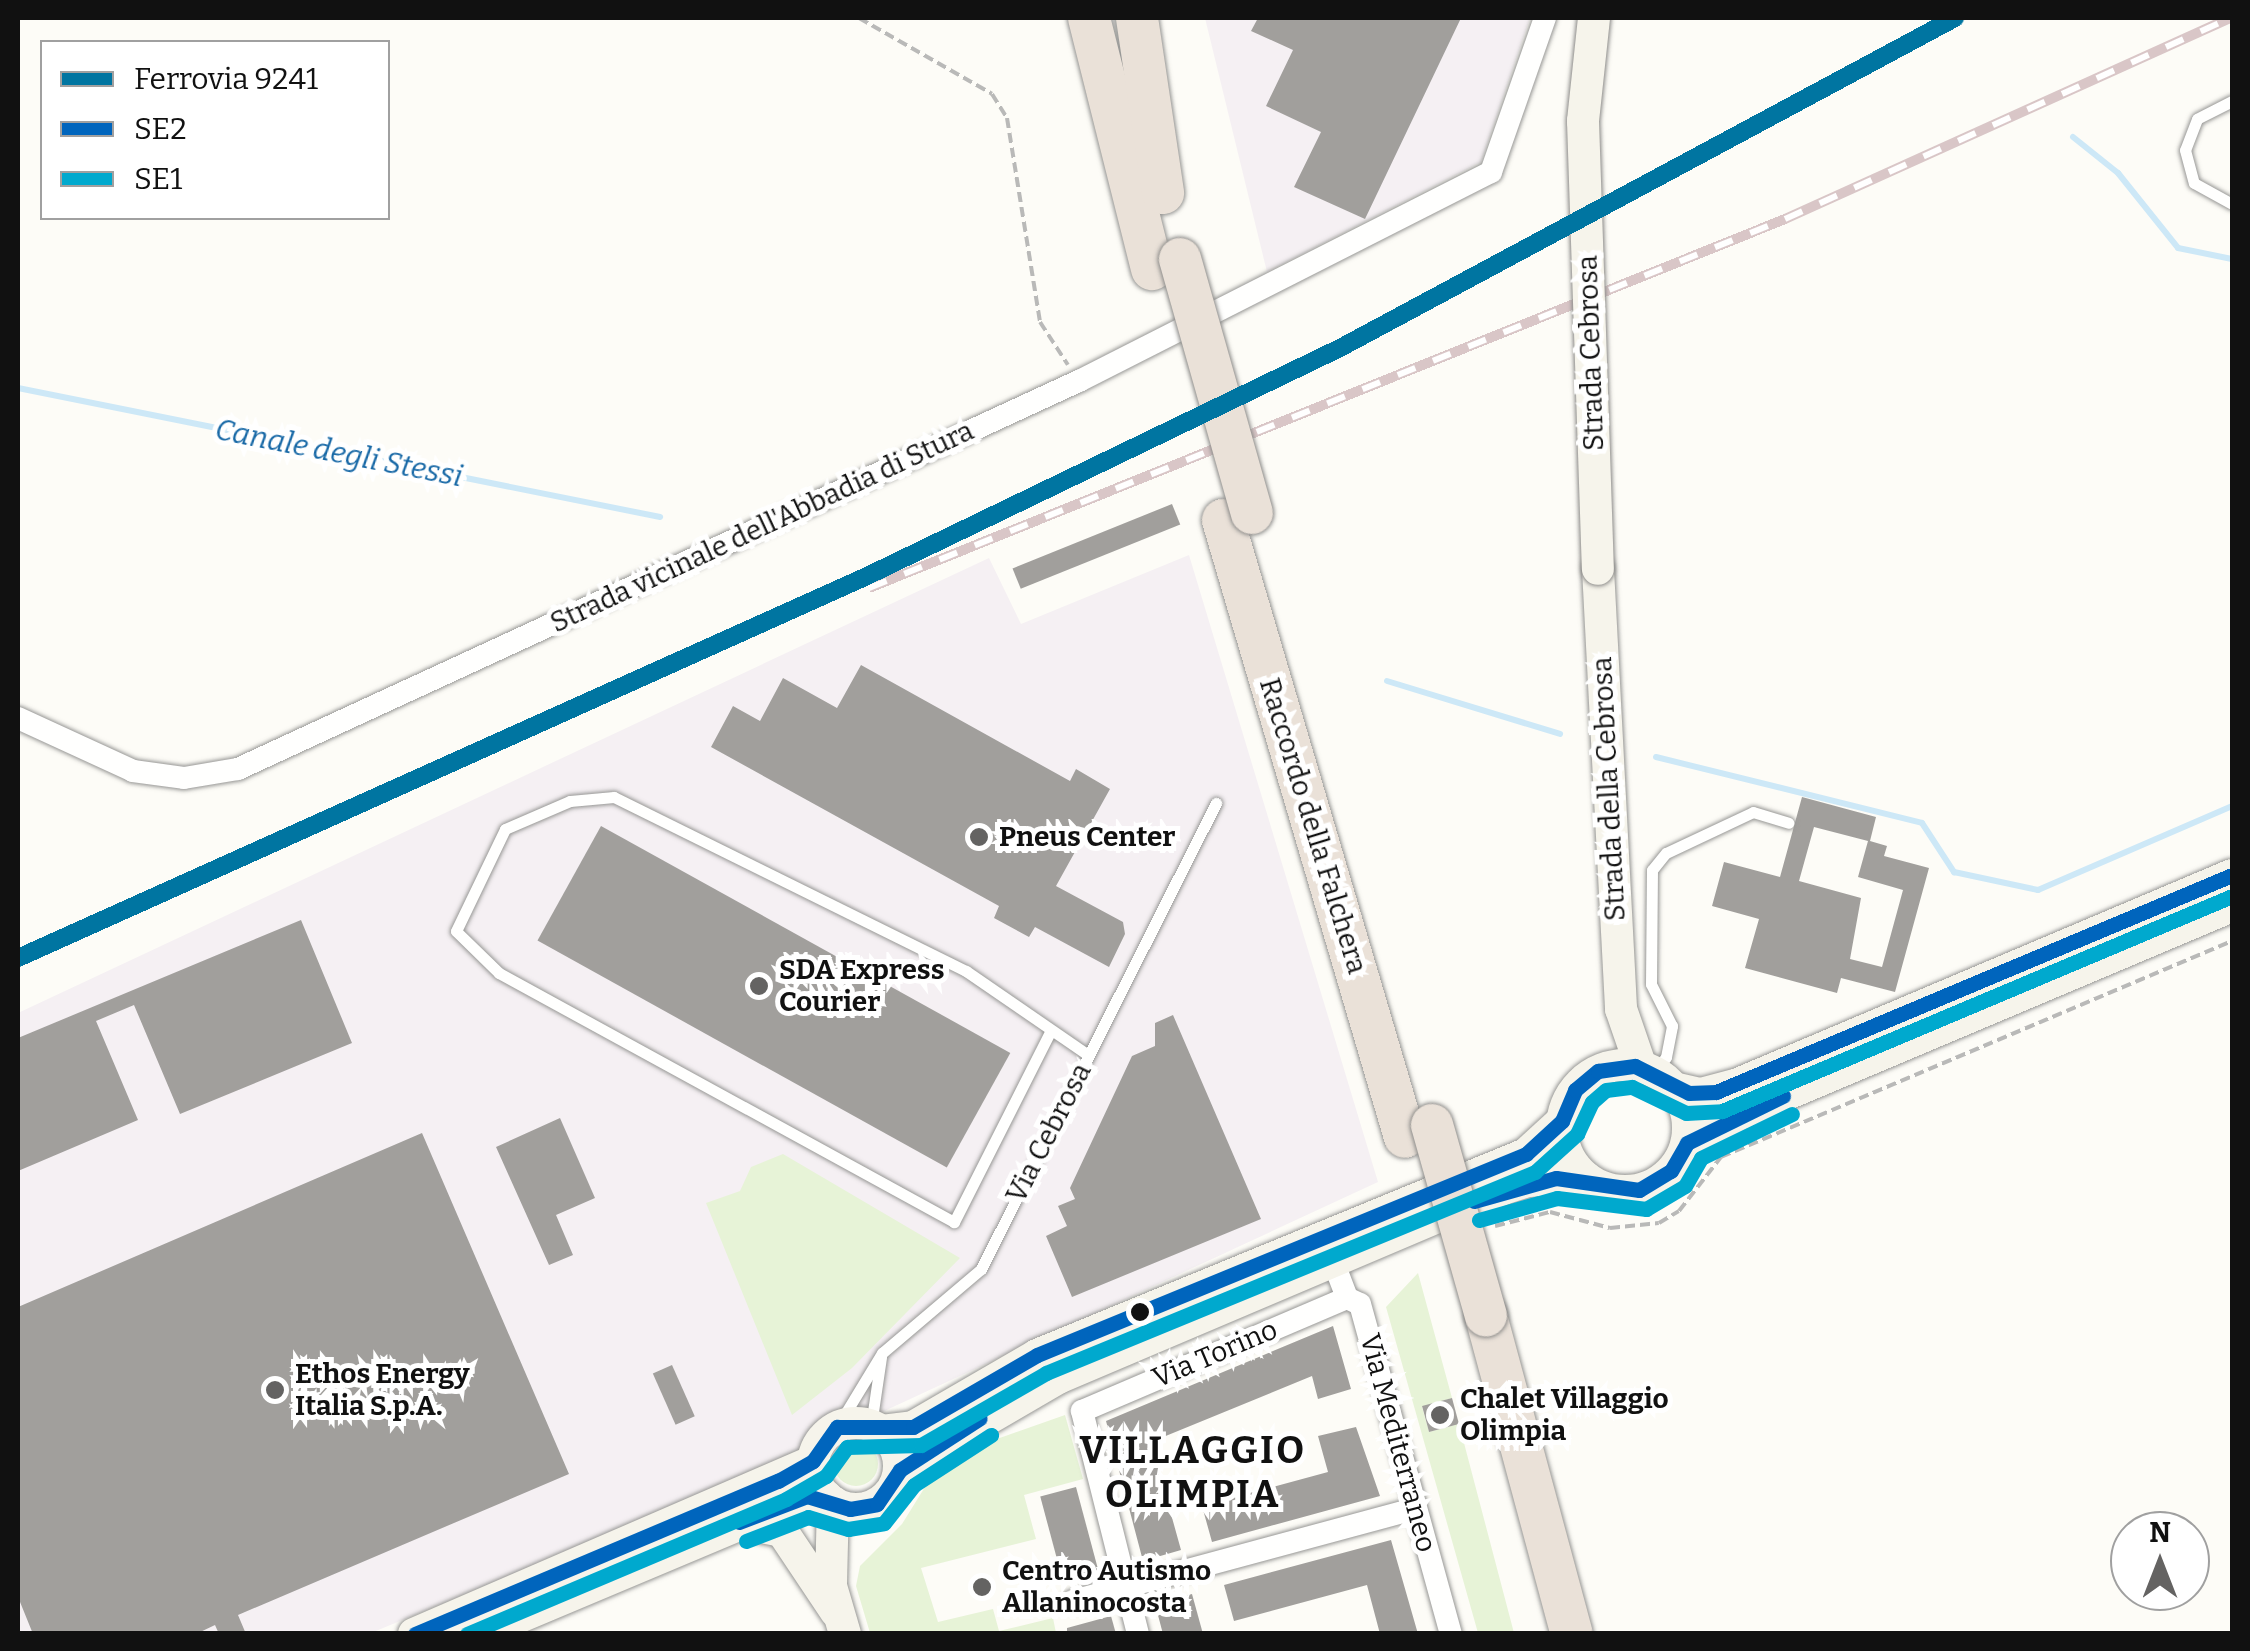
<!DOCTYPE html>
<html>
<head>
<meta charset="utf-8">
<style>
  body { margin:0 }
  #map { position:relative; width:2250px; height:1651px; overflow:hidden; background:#fdfcf7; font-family:Bitter,serif }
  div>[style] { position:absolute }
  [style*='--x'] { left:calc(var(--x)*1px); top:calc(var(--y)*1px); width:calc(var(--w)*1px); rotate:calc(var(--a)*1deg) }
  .industrial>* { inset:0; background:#f5f0f3 }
  .green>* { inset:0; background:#e7f3d7 }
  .round { border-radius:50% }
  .stream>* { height:6px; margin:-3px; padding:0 3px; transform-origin:3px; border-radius:3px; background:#cde8f7 }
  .building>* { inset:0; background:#a19f9c; transform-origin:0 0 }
  .path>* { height:4px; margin-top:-2px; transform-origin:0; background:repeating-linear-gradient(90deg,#b9b9b8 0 10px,transparent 0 15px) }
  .roads { filter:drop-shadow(0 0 2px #979795) drop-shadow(0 0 2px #979795) }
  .service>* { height:11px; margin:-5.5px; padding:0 5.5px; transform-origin:5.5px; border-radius:5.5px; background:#fffffe }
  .minor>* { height:22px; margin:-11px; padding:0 11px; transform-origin:11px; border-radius:11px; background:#fffffe }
  .secondary>* { height:32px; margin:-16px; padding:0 16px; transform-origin:16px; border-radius:16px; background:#f6f4eb }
  .secondary>.ring { margin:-16px; padding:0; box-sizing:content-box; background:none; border:32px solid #f6f4eb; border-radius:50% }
  .motorway>* { height:42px; margin:-21px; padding:0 21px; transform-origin:21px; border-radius:21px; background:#eae1d8 }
  .rail>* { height:10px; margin-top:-5px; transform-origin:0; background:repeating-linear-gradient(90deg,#fff 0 19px,#d9c6c7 0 38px); box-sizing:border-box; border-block:2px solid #d9c6c7 }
  .bridges { filter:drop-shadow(0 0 2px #8e8d8b) drop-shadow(0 0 2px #8e8d8b) }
  .secondary-bridge>* { height:32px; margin:-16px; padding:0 16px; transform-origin:16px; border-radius:16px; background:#f6f4eb }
  .motorway-bridge>* { height:42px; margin:-21px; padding:0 21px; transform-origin:21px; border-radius:21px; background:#eae1d8 }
  .bus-1>* { height:15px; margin:-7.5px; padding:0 7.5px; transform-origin:7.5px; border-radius:7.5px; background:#0065bd }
  .bus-2>* { height:15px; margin:-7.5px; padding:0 7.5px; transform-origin:7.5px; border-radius:7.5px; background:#00a9ce }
  .rail-1>* { height:18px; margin:-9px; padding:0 9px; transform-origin:9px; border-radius:9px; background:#0075a1 }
  .dots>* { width:28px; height:28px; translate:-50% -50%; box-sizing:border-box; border:5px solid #fff; border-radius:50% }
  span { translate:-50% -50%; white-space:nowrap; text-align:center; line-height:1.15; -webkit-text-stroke:10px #fff; paint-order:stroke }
  .street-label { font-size:28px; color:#111 }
  .poi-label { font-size:28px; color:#111; font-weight:700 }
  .left { translate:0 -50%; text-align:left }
  .water-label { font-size:30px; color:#1768a6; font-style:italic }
  .district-label { font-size:38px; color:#111; font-weight:700; letter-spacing:2.5px }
  .frame { position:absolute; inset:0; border:20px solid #111; pointer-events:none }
  .legend { position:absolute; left:40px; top:40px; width:350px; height:180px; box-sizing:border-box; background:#fff; border:2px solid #a0a0a0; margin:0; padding:12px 18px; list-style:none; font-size:30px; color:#111 }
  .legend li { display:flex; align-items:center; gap:20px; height:50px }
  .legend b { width:50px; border:2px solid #a0a0a0 }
  .north { position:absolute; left:2110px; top:1511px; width:100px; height:100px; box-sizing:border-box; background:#fff; border:2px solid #a0a0a0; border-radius:50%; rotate:0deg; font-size:28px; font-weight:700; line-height:40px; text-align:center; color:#111 }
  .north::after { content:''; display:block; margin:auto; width:35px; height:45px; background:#646362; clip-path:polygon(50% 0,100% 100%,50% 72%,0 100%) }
</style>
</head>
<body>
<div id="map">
  <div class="industrial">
    <div style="clip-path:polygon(1205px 18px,1530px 18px,1481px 162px,1267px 272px)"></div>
    <div style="clip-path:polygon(1189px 555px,1378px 1182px,688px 1502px,371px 1633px,18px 1633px,18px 1013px,989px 558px,1021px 624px)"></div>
  </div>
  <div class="green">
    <div style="clip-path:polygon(783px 1154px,960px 1258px,852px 1368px,792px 1415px,706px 1203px,740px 1191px,751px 1167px)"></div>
    <div style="clip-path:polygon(1418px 1273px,1452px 1398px,1422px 1407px,1429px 1432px,1459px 1424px,1514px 1633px,1478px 1633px,1386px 1307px)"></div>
    <div style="clip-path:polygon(1065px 1415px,1083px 1479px,1024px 1495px,1036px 1539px,921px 1568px,938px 1622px,993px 1609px,999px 1631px,1053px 1618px,1056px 1633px,870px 1633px,856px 1586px,860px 1566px,902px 1524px,943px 1458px)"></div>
    <div class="round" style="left:834px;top:1442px;width:44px;height:44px"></div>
  </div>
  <div class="stream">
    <div style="--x:2073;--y:137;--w:58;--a:38.7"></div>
    <div style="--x:2118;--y:173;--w:96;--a:51.3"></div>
    <div style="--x:2178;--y:248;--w:55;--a:11.5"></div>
    <div style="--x:18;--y:388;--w:655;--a:11.36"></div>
    <div style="--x:1387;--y:681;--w:181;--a:17"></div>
    <div style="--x:1656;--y:757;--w:274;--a:13.9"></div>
    <div style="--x:1922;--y:823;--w:59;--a:56.9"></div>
    <div style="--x:1954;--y:872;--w:86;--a:12.1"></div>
    <div style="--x:2038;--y:890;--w:211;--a:-23.4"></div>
  </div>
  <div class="building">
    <div style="clip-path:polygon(1258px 18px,1461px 18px,1365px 219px,1294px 187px,1321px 132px,1266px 106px,1293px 50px,1251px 31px)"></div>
    <div style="left:1172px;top:504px;width:22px;height:172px;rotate:68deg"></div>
    <div style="clip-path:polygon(861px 665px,1070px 781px,1076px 769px,1110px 789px,1056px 886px,1123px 922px,1125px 934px,1109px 967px,1035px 927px,1029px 937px,994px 918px,999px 906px,711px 747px,733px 706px,760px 721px,783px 678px,837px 708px)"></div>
    <div style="clip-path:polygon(evenodd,1802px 797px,1876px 817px,1870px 841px,1887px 846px,1884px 856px,1929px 868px,1895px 992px,1841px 978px,1837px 993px,1745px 968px,1759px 919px,1712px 906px,1724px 862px,1780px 877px,1802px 797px,1814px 827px,1868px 841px,1858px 877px,1903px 890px,1882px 967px,1850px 959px,1861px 898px,1799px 881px,1814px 827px)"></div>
    <div style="left:601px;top:826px;width:468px;height:131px;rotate:29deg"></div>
    <div style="clip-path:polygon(301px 920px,352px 1043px,180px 1114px,134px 1005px,96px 1021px,138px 1120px,18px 1171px,18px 1038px)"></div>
    <div style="clip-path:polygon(1173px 1015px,1261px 1219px,1072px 1297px,1046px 1236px,1067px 1226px,1058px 1206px,1075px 1199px,1070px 1188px,1132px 1056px,1155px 1046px,1155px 1023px)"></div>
    <div style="clip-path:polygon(560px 1118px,595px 1198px,556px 1215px,573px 1255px,549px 1265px,496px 1147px)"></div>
    <div style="clip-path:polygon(422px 1133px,569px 1474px,238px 1615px,246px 1634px,219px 1634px,215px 1625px,196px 1634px,33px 1634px,18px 1597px,18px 1307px)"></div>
    <div style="clip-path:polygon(1333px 1326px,1351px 1389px,1318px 1399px,1312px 1376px,1151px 1442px,1181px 1550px,1143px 1561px,1106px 1421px)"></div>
    <div style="left:672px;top:1365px;width:56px;height:21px;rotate:66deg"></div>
    <div style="left:1452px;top:1398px;width:27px;height:31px;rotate:75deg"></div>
    <div style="clip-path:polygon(1356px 1427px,1380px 1496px,1212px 1542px,1202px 1506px,1328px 1472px,1318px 1436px)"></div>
    <div style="left:1076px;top:1487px;width:89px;height:37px;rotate:75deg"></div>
    <div style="clip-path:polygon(1391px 1540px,1418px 1634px,1380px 1634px,1367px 1585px,1234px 1621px,1224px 1585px)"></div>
    <div style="clip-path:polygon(1192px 1594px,1203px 1634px,1163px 1634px,1155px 1604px)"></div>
    <div style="clip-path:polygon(1111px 1616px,1116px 1634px,1067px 1634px,1067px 1628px)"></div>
  </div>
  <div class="path">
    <div style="--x:859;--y:18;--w:153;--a:29.7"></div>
    <div style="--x:992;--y:94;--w:28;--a:58"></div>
    <div style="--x:1007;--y:118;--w:207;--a:80.8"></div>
    <div style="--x:1040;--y:322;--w:51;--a:56.9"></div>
    <div style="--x:1495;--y:1226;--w:57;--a:-14.3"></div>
    <div style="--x:1550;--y:1212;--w:62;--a:14.9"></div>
    <div style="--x:1610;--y:1228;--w:49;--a:-5.8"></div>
    <div style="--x:1659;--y:1223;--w:23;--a:-31"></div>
    <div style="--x:1679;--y:1211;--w:68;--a:-52.1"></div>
    <div style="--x:1721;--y:1157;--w:555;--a:-22.91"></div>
  </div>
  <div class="roads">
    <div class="service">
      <div style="--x:2232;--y:101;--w:39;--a:153"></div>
      <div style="--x:2197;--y:119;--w:33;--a:111"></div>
      <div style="--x:2185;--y:150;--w:34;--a:75"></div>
      <div style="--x:2194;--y:183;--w:43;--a:28.9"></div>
      <div style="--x:1049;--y:1034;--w:211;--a:116.8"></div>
      <div style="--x:954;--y:1222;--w:519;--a:-151.31"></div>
      <div style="--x:499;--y:973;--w:60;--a:-135.7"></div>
      <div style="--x:456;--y:931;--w:113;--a:-64.3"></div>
      <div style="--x:505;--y:829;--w:71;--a:-23.3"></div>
      <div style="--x:570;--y:801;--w:44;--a:-5.2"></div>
      <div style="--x:614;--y:797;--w:393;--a:26.3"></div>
      <div style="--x:966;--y:971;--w:148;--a:34.5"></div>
      <div style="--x:1654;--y:1072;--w:19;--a:-51"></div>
      <div style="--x:1666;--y:1057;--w:32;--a:-79"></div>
      <div style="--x:1672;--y:1026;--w:47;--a:-116.6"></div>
      <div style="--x:1651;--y:984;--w:114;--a:-89.5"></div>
      <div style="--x:1652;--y:870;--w:22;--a:-51"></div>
      <div style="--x:1666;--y:853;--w:96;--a:-25.2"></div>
      <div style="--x:1753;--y:812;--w:37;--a:17"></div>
      <div style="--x:871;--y:1425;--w:69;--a:-81.6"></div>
      <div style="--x:837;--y:1427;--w:87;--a:-58.7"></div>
      <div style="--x:882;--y:1353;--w:130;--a:-40.3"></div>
      <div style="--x:981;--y:1269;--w:522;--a:-63.24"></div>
    </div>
    <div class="minor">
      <div style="--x:18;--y:718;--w:127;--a:24.7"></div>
      <div style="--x:133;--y:771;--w:51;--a:7.8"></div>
      <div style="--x:184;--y:778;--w:55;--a:-9.5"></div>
      <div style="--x:238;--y:769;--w:926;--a:-24.77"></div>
      <div style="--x:1079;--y:381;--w:462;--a:-26.9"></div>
      <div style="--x:1491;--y:172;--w:163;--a:-70.7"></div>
      <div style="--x:1333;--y:1261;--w:40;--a:69"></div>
      <div style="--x:1347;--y:1298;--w:14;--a:25"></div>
      <div style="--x:1360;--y:1304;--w:342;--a:74.6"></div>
      <div style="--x:1073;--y:1601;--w:354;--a:-15.1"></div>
      <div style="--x:1138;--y:1634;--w:230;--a:-104.1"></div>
      <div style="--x:1082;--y:1411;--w:288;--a:-23.1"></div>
    </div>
    <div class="secondary">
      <div style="--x:1598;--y:569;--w:441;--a:87"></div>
      <div style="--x:1621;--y:1009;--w:61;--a:71"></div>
      <div class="ring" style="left:1562px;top:1065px;width:94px;height:94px"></div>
      <div style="--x:1674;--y:1088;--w:28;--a:13"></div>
      <div style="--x:1701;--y:1094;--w:38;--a:-15"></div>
      <div style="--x:1738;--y:1084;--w:536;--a:-22.93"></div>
      <div style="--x:1687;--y:1143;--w:63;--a:-28.6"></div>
      <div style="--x:1742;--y:1113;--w:532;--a:-22.9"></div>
      <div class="ring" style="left:813px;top:1423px;width:54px;height:54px"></div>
      <div style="--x:882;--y:1431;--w:31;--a:-7"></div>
      <div style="--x:913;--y:1427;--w:143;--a:-30.1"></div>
      <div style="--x:1037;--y:1355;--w:529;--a:-22.34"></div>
      <div style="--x:1526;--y:1154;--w:49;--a:-42.5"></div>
      <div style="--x:900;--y:1470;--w:183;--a:-30.2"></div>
      <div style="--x:1058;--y:1378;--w:483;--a:-23"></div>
      <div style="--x:1503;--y:1189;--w:26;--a:-18"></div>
      <div style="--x:1528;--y:1181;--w:58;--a:-3"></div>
      <div style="--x:833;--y:1502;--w:84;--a:91.4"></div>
      <div style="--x:831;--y:1586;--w:50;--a:73.7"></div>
      <div style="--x:741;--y:1523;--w:42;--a:11"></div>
      <div style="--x:782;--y:1531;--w:97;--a:56.3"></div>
      <div style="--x:414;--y:1634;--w:435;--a:-23.4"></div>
      <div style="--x:479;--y:1634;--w:356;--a:-22.8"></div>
      <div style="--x:807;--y:1496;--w:20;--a:3"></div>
    </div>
    <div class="motorway">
      <div style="--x:1089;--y:18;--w:259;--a:75.9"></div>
      <div style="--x:1137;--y:18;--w:177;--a:81.5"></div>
      <div style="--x:1223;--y:520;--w:643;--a:73.57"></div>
      <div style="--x:1486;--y:1316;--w:329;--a:74.9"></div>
    </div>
  </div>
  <div class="rail">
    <div style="--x:869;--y:588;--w:988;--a:-21.94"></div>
    <div style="--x:1785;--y:219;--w:488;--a:-24.3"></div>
  </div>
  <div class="bridges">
    <div class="secondary-bridge">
      <div style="--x:1594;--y:18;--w:104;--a:96.1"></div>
      <div style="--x:1583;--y:121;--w:448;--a:88.1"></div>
    </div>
    <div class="motorway-bridge">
      <div style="--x:1180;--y:259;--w:264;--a:74.2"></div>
      <div style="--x:1432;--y:1125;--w:198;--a:74.2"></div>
    </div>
  </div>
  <div class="bus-1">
    <div style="--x:1474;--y:1201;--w:85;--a:-15.7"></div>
    <div style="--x:1556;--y:1178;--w:84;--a:8.2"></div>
    <div style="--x:1639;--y:1190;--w:37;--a:-31"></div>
    <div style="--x:1671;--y:1171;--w:32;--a:-60"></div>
    <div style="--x:1687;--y:1143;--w:107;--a:-26.1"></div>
    <div style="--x:739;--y:1522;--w:73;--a:-20.9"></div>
    <div style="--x:807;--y:1496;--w:45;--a:16.8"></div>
    <div style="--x:850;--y:1509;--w:27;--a:-10"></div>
    <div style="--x:877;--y:1504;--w:41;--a:-55.9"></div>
    <div style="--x:900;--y:1470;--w:95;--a:-33"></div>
    <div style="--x:415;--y:1634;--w:394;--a:-22.9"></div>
    <div style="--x:778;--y:1481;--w:40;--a:-29.7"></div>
    <div style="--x:813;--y:1461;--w:42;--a:-54.8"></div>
    <div style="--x:837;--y:1427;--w:76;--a:0"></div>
    <div style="--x:913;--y:1427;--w:143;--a:-30.1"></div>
    <div style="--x:1037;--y:1355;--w:529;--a:-22.34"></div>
    <div style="--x:1526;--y:1154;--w:49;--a:-42.5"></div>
    <div style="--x:1562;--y:1121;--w:34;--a:-67"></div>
    <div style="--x:1575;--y:1090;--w:30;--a:-40"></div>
    <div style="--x:1598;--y:1071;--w:37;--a:-8"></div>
    <div style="--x:1635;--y:1066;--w:60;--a:26.6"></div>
    <div style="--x:1689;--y:1093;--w:27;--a:-2"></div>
    <div style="--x:1716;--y:1092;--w:560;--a:-22.81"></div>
  </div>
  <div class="bus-2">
    <div style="--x:1479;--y:1220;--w:81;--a:-15.8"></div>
    <div style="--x:1557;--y:1198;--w:90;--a:7"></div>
    <div style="--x:1646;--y:1209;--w:45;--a:-30.5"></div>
    <div style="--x:1685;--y:1186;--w:32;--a:-60"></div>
    <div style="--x:1701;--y:1158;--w:101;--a:-25.8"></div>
    <div style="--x:746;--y:1541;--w:66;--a:-21.2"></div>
    <div style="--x:808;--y:1517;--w:42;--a:16.7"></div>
    <div style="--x:848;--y:1529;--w:36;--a:-9"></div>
    <div style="--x:884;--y:1523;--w:48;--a:-51.7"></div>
    <div style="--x:914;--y:1485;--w:92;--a:-33"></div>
    <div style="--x:467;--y:1634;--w:346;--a:-22.9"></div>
    <div style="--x:786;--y:1499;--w:46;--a:-29.9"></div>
    <div style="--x:826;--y:1476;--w:36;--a:-54"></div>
    <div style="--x:847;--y:1447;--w:74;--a:-1.5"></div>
    <div style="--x:921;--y:1445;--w:144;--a:-29.9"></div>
    <div style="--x:1046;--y:1373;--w:529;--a:-22.34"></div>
    <div style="--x:1535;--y:1172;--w:57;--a:-42.1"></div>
    <div style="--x:1577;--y:1134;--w:35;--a:-65"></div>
    <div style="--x:1592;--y:1102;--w:18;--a:-41"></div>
    <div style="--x:1606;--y:1090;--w:26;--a:-7"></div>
    <div style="--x:1632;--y:1087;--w:60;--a:25.7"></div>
    <div style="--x:1686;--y:1113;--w:36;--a:-3"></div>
    <div style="--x:1722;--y:1111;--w:553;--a:-22.86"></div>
  </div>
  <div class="rail-1">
    <div style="--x:18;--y:958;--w:929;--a:-24.22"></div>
    <div style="--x:865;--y:577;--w:527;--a:-25.74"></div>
    <div style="--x:1340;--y:348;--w:698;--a:-28.22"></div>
  </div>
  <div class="dots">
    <div style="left:979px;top:837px;background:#646362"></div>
    <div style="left:759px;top:986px;background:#646362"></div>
    <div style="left:1140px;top:1312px;background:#111"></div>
    <div style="left:275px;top:1390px;background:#646362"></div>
    <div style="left:1440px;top:1415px;background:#646362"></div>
    <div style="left:982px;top:1587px;background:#646362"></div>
  </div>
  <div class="street-label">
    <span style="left:1591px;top:353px;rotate:-92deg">Strada Cebrosa</span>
    <span style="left:762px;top:527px;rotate:-25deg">Strada vicinale dell'Abbadia di Stura</span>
    <span style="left:1609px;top:789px;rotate:-93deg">Strada della Cebrosa</span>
    <span style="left:1313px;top:826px;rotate:73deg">Raccordo della Falchera</span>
    <span style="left:1049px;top:1133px;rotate:-63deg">Via Cebrosa</span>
    <span style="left:1215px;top:1354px;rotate:-23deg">Via Torino</span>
    <span style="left:1398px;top:1443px;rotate:75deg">Via Mediterraneo</span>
  </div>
  <div class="poi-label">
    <span class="left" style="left:999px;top:837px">Pneus Center</span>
    <span class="left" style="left:779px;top:986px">SDA Express<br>Courier</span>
    <span class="left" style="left:295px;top:1390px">Ethos Energy<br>Italia S.p.A.</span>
    <span class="left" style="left:1460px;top:1415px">Chalet Villaggio<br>Olimpia</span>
    <span class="left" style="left:1002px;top:1587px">Centro Autismo<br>Allaninocosta</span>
  </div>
  <div class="water-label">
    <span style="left:339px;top:453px;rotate:11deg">Canale degli Stessi</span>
  </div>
  <div class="district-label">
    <span style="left:1193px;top:1473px">VILLAGGIO<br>OLIMPIA</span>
  </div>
  <div class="frame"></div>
  <ul class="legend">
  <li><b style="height:12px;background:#0075a1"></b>Ferrovia 9241</li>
  <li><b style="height:12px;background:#0065bd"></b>SE2</li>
  <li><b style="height:12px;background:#00a9ce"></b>SE1</li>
  </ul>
  <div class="north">N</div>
</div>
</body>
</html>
